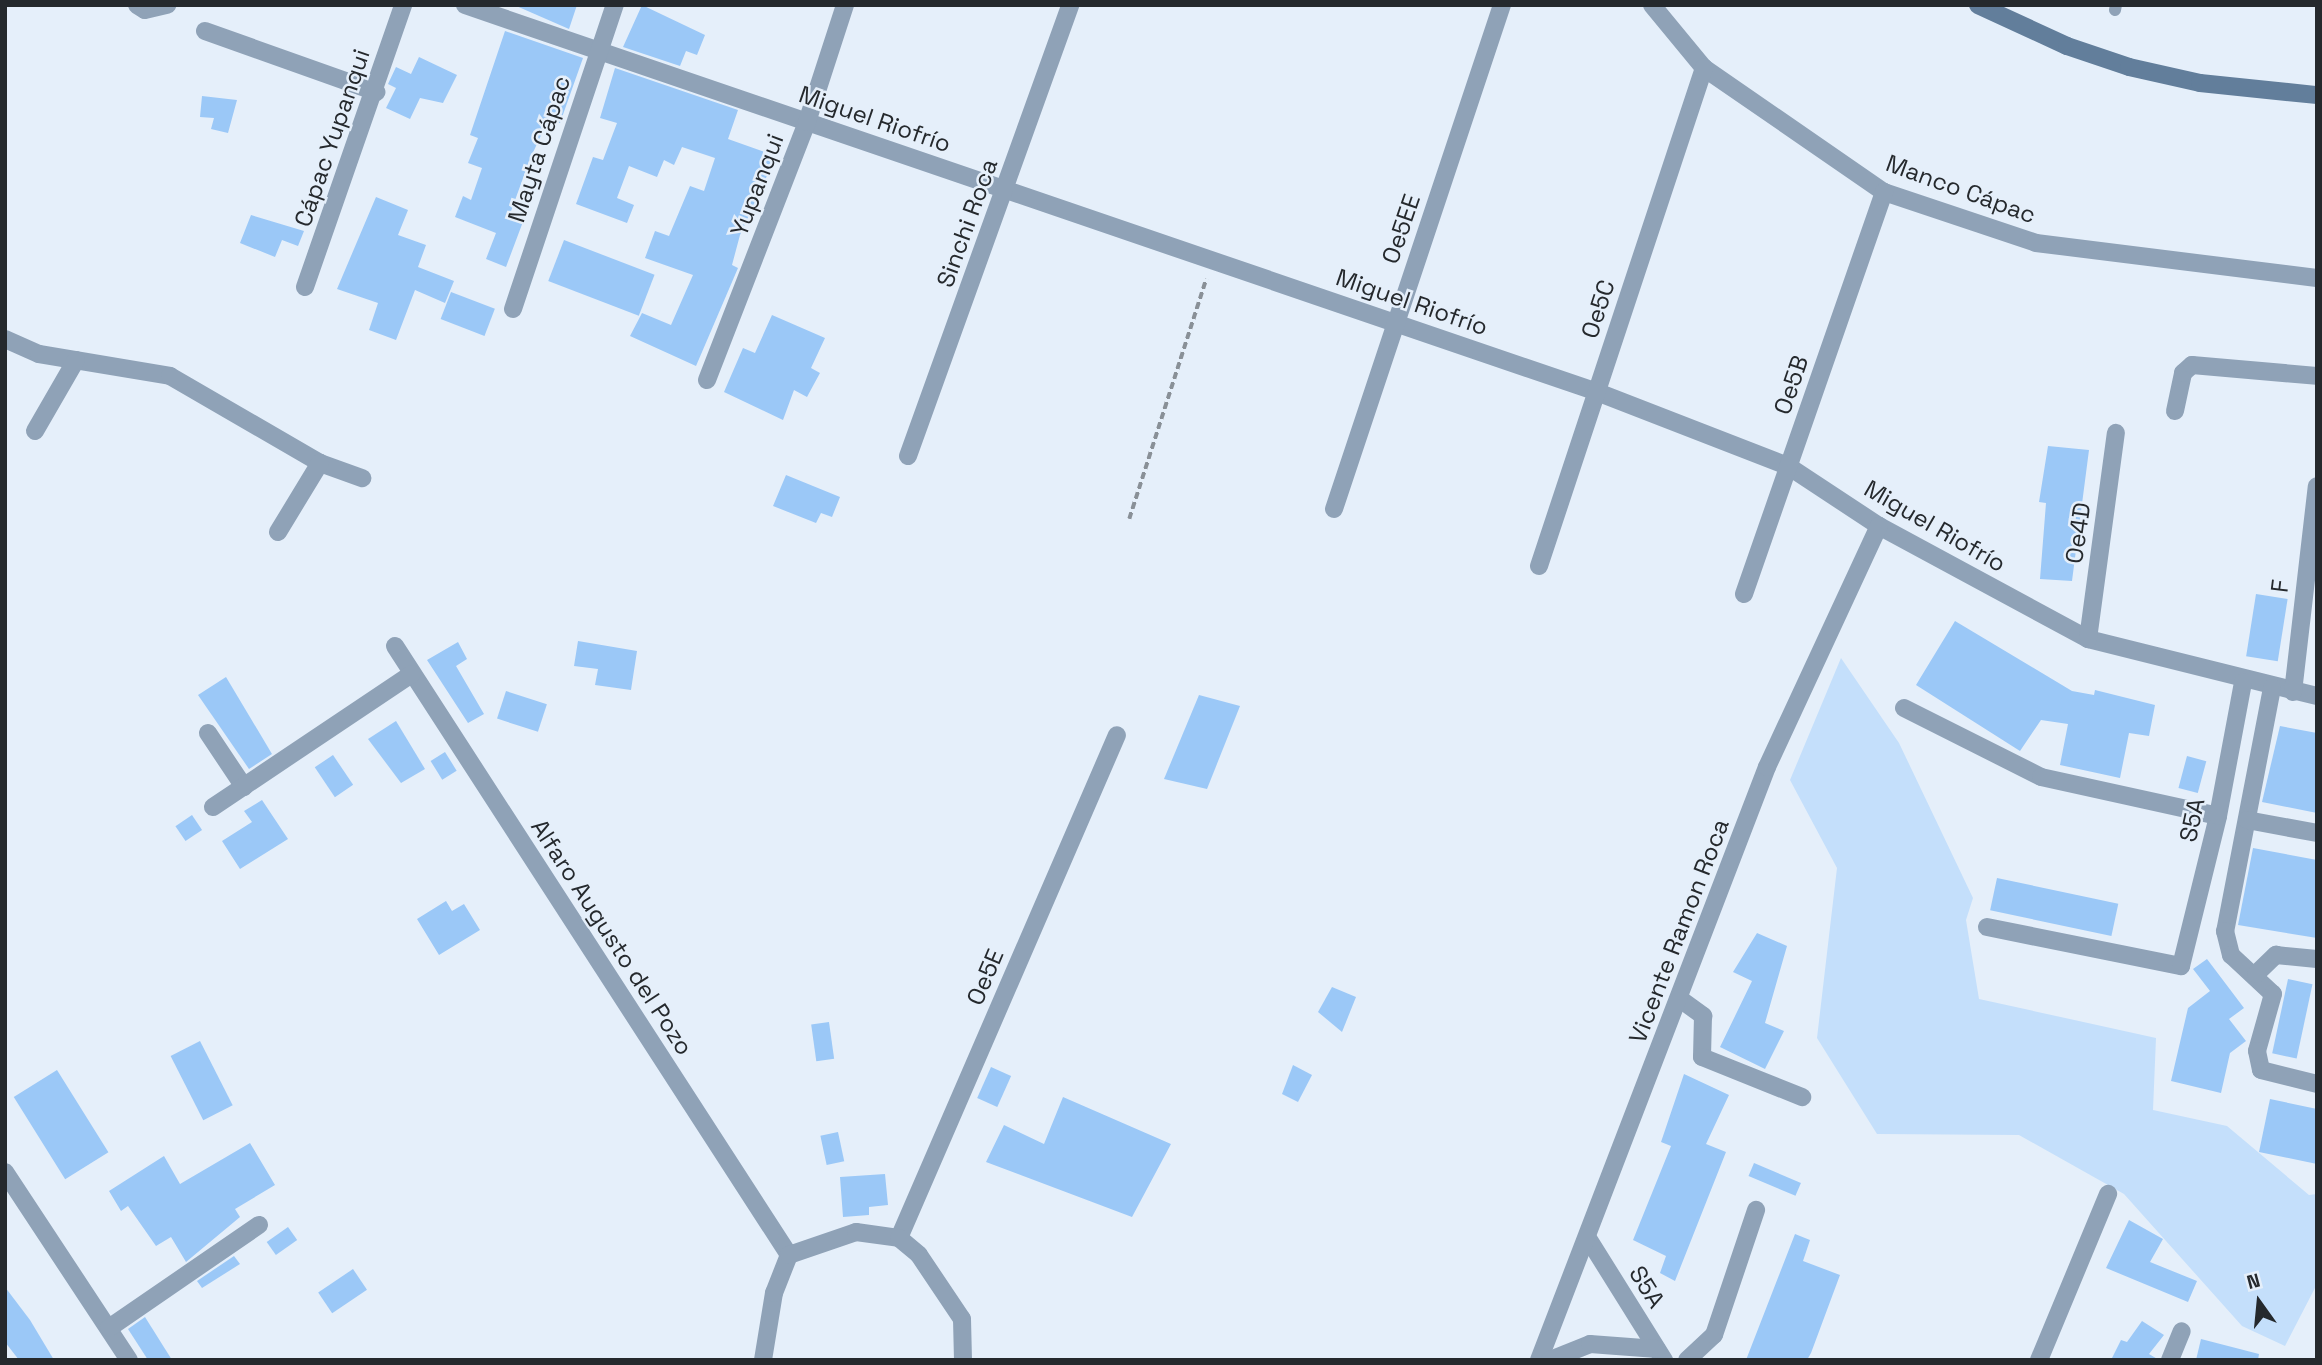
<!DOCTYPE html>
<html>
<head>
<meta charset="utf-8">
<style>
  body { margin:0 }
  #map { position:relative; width:2322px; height:1365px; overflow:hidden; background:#e5effa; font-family:"Space Grotesk",sans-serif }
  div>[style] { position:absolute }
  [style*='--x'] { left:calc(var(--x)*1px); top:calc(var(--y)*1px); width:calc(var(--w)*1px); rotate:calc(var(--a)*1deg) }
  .green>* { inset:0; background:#c4dffb }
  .building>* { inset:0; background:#9bc8f7; transform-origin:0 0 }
  .path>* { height:3.5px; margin-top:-1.75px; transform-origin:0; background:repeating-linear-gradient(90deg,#899097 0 7px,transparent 0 10.5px) }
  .lane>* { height:12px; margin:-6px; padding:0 6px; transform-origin:6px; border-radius:6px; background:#8fa2b7 }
  .street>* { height:18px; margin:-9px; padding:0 9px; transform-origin:9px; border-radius:9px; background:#8fa2b7 }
  .secondary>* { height:18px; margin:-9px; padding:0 9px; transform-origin:9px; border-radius:9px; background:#627e9b }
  span { translate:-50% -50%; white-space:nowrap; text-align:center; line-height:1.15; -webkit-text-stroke:5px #e5effa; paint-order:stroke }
  .street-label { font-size:24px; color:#25292d }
  .frame { position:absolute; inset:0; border:7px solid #25292d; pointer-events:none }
  .north { position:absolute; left:2224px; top:1267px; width:70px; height:70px; -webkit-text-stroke:5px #e5effa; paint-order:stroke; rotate:345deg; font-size:19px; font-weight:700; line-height:28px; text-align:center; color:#25292d }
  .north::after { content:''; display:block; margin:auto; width:24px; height:32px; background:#25292d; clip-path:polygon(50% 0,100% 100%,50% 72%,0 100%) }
</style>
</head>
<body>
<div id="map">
  <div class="green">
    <div style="clip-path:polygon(1841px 658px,1899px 743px,1973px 898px,1966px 920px,1979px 999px,2156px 1038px,2153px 1110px,2227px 1126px,2309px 1195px,2317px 1194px,2317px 1284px,2285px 1346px,2242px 1326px,2124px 1194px,2019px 1135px,1877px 1134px,1817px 1038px,1837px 868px,1790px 780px)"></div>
  </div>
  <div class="building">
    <div style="clip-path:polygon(514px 5px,577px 5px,569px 29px)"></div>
    <div style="clip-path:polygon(642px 5px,705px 35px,697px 55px,686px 51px,680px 66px,623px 47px)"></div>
    <div style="clip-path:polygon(505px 31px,583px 58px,560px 123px,549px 118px,530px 159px,510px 214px,524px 219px,506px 267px,486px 259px,496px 233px,455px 217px,463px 196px,471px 200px,482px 168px,468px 163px,478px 138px,470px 135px)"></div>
    <div style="clip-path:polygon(419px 57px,457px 75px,443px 103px,420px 98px,410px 119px,386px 108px,396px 88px,388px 84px,396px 67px,411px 74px)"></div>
    <div style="clip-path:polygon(615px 68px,738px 110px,728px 139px,776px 156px,740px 235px,732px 265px,738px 268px,696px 366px,630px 336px,642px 313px,671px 325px,693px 275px,645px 258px,655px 231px,669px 236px,690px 186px,704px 191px,715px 158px,682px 147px,674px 165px,664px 160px,657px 177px,629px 166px,617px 198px,634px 205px,627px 223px,576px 204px,593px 157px,603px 160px,617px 123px,600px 118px)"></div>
    <div style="clip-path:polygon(202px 96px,237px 100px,228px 133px,211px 129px,214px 118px,200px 117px)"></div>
    <div style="clip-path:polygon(376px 197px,408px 210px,398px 235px,426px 245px,418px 267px,454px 281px,445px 303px,415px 290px,396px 340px,369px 330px,378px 303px,337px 289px)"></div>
    <div style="clip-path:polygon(251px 215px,304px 231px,298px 246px,282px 240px,275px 257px,240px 243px)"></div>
    <div style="left:564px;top:240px;width:97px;height:44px;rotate:21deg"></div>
    <div style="left:451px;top:292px;width:47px;height:29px;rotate:21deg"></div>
    <div style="clip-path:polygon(772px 315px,825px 338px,811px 368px,820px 373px,814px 384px,807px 397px,794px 390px,783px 420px,724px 392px,743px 348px,755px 353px)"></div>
    <div style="clip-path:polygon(2048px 446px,2089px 450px,2072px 581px,2040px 579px,2046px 503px,2039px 502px)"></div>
    <div style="clip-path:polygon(786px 475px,840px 497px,832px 517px,821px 513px,816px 523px,773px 506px)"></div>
    <div style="left:2256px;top:594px;width:32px;height:63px;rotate:9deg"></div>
    <div style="clip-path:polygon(1955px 621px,2072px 691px,2094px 695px,2095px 690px,2155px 705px,2149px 736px,2129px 733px,2120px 778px,2060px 765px,2068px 724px,2041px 720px,2020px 751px,1916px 685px)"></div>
    <div style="clip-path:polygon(578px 641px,637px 651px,631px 690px,595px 685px,598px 669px,574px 666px)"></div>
    <div style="clip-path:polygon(458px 642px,467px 659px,456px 666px,484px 714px,468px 723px,427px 660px)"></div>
    <div style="clip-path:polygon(226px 677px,272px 754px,249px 769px,198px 695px)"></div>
    <div style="left:506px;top:691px;width:43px;height:29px;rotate:18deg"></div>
    <div style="clip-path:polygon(1199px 695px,1240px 706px,1207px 789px,1164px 779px)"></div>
    <div style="clip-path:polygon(396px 721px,425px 769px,401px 783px,368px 739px)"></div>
    <div style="clip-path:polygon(2280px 726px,2317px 733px,2317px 813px,2262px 802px)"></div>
    <div style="left:445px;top:752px;width:22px;height:17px;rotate:58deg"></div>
    <div style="left:333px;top:755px;width:36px;height:22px;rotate:56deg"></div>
    <div style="left:2187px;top:756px;width:20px;height:33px;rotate:15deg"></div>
    <div style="clip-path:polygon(262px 800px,288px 839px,240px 869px,222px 841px,252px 822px,244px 811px)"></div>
    <div style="left:192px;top:815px;width:18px;height:20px;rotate:56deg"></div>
    <div style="clip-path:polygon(2253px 848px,2317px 860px,2317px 938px,2238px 925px)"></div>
    <div style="left:1997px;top:878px;width:124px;height:33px;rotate:12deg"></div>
    <div style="clip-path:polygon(446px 901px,452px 911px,464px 904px,480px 930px,439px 955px,417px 919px)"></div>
    <div style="clip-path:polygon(1757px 933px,1787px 946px,1765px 1023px,1784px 1031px,1765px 1069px,1720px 1047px,1752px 981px,1733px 972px)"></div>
    <div style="clip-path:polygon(2207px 959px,2244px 1008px,2229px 1019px,2246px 1041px,2230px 1053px,2221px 1093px,2171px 1081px,2188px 1008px,2210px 991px,2193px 969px)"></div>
    <div style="left:2288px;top:979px;width:25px;height:76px;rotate:12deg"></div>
    <div style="clip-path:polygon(1332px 987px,1356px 997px,1342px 1032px,1318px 1012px)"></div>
    <div style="left:829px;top:1022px;width:37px;height:18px;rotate:82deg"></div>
    <div style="left:200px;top:1041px;width:72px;height:33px;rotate:63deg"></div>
    <div style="clip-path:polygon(1293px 1065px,1312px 1075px,1298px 1102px,1282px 1094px)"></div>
    <div style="left:991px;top:1067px;width:22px;height:34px;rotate:24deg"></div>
    <div style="left:57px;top:1070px;width:97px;height:51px;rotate:58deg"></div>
    <div style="clip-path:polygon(1684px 1074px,1729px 1095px,1706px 1144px,1726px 1152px,1675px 1281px,1660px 1273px,1666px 1256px,1633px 1240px,1671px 1146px,1661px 1142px)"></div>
    <div style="clip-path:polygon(1063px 1097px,1171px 1144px,1132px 1217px,986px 1162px,1004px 1125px,1044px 1144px)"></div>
    <div style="clip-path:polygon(2270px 1099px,2317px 1109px,2317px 1164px,2259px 1152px)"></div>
    <div style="left:838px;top:1132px;width:30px;height:18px;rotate:78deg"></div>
    <div style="clip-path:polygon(250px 1143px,275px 1185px,235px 1209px,240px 1217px,186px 1262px,171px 1237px,156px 1246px,128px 1206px,121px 1211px,109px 1191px,164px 1156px,180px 1184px)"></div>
    <div style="left:1754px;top:1163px;width:51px;height:14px;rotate:23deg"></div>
    <div style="clip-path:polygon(885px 1174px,888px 1205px,869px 1207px,869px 1215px,843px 1217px,840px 1177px)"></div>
    <div style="clip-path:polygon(2129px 1220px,2163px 1239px,2150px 1262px,2197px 1281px,2188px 1302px,2106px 1268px)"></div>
    <div style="left:288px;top:1227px;width:16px;height:26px;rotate:55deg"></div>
    <div style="clip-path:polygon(1795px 1234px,1810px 1240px,1803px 1261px,1840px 1275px,1811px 1353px,1807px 1360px,1746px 1360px)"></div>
    <div style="clip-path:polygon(234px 1256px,240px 1264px,202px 1288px,197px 1281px)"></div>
    <div style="left:353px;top:1269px;width:25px;height:42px;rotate:56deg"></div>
    <div style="clip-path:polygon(5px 1287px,30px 1320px,54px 1360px,19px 1360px,5px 1342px)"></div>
    <div style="clip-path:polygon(145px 1317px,172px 1360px,148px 1360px,128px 1329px)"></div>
    <div style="clip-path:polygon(2142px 1321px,2164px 1335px,2149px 1354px,2159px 1360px,2111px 1360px,2121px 1340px,2127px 1342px)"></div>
    <div style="clip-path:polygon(2201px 1339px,2259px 1354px,2258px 1360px,2196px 1360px)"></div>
  </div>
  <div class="path">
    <div style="--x:1129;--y:519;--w:252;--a:-72.2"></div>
  </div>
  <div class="lane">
    <div style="--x:2115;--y:10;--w:5;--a:-79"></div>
  </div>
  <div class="street">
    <div style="--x:137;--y:5;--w:9;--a:32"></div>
    <div style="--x:145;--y:10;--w:23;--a:-13"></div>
    <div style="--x:465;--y:5;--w:1196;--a:18.87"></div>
    <div style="--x:1597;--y:392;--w:205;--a:21.2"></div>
    <div style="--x:1788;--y:466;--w:109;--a:33.4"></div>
    <div style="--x:1879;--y:526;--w:238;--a:28.4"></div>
    <div style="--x:2088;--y:639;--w:236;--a:14"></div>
    <div style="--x:1652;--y:5;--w:82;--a:50.5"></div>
    <div style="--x:1704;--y:68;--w:219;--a:34.6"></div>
    <div style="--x:1884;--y:192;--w:160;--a:18.5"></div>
    <div style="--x:2036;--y:243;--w:283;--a:7.1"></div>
    <div style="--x:205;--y:31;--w:182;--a:19.6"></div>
    <div style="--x:305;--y:287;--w:299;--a:-70.8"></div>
    <div style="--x:513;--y:309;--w:321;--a:-71.5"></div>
    <div style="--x:5;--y:339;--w:37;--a:24"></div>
    <div style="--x:39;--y:354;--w:133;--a:9.5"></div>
    <div style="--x:170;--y:376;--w:173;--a:30.1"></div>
    <div style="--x:320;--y:463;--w:45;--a:19.7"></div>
    <div style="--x:707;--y:380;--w:277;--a:-68.8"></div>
    <div style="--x:807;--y:122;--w:123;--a:-72"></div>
    <div style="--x:2175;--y:411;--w:39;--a:-78"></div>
    <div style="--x:2183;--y:373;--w:12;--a:-42"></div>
    <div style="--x:2192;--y:365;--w:125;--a:5"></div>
    <div style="--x:35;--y:431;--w:82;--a:-60"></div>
    <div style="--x:908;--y:456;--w:479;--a:-70.2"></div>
    <div style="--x:1334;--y:509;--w:531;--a:-71.57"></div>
    <div style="--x:278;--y:532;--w:81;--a:-58.7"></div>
    <div style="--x:1539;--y:566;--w:525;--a:-71.67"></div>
    <div style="--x:1744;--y:594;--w:426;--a:-70.8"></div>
    <div style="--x:2088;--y:639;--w:208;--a:-82.3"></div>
    <div style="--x:395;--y:646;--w:725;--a:57.1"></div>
    <div style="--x:2272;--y:688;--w:248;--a:100.9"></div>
    <div style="--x:2225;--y:931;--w:25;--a:76"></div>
    <div style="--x:2231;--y:955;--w:57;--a:42.9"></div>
    <div style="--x:2273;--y:994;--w:59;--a:105.7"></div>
    <div style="--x:2257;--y:1051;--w:19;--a:78"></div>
    <div style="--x:2261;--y:1070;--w:58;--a:14"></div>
    <div style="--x:2293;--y:692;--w:207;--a:-83.4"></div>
    <div style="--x:1904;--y:708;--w:153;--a:26.7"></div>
    <div style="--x:2041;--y:777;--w:181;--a:12.4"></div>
    <div style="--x:208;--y:733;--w:65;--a:56.3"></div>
    <div style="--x:213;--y:807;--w:239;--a:-33.8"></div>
    <div style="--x:2247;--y:820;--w:71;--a:10.5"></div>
    <div style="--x:1987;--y:927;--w:198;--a:11.4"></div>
    <div style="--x:2181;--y:966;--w:154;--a:-76.1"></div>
    <div style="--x:2218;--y:816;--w:136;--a:-79.4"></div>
    <div style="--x:2256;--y:974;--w:28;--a:-44"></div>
    <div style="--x:2276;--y:955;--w:41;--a:5.6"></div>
    <div style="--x:1680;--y:999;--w:29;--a:36"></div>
    <div style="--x:1703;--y:1016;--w:41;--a:91.4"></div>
    <div style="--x:1702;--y:1057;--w:108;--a:21.8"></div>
    <div style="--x:5;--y:1172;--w:225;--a:56.6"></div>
    <div style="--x:899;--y:1238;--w:548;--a:-66.57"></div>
    <div style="--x:1589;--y:1240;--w:142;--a:58"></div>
    <div style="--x:109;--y:1328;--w:182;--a:-34.5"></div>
    <div style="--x:763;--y:1360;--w:68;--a:-80.7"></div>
    <div style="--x:774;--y:1293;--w:41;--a:-68.5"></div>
    <div style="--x:789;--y:1255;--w:71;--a:-18.9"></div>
    <div style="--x:856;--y:1232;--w:43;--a:7.9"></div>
    <div style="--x:899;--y:1238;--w:26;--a:40"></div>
    <div style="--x:919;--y:1255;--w:77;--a:56.1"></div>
    <div style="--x:962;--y:1319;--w:41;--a:88.6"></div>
    <div style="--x:1539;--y:1360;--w:635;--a:-68.97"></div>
    <div style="--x:1767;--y:767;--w:266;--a:-65.1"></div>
    <div style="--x:1550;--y:1360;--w:43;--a:-21.8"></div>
    <div style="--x:1590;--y:1344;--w:67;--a:4.3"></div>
    <div style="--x:1687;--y:1360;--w:37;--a:-43"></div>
    <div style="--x:1714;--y:1335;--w:132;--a:-71.4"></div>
    <div style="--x:2039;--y:1360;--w:180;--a:-67.4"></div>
    <div style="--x:2170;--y:1360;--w:31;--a:-68"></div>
  </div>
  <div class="secondary">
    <div style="--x:1978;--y:5;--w:98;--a:24.7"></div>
    <div style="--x:2067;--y:46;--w:65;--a:18.7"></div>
    <div style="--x:2129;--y:67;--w:73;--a:12.7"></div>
    <div style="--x:2200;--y:83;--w:118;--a:5.9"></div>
  </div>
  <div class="street-label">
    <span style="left:875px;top:119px;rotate:19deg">Miguel Riofrío</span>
    <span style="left:332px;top:138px;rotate:-71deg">Cápac Yupanqui</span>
    <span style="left:539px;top:149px;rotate:-72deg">Mayta Cápac</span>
    <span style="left:757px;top:185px;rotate:-69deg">Yupanqui</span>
    <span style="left:1961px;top:189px;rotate:20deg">Manco Cápac</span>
    <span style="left:967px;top:223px;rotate:-70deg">Sinchi Roca</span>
    <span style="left:1401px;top:229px;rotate:-71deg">Oe5EE</span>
    <span style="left:1412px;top:302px;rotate:19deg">Miguel Riofrío</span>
    <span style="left:1598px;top:309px;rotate:-72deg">Oe5C</span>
    <span style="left:1791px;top:385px;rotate:-71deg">Oe5B</span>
    <span style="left:1935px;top:526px;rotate:30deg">Miguel Riofrío</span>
    <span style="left:2078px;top:533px;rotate:-82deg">Oe4D</span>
    <span style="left:2280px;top:586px;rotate:-83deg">F</span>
    <span style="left:2192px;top:820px;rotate:-78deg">S5A</span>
    <span style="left:1679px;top:931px;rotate:-69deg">Vicente Ramon Roca</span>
    <span style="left:612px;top:937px;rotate:57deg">Alfaro Augusto del Pozo</span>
    <span style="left:985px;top:977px;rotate:-67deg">Oe5E</span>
    <span style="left:1647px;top:1287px;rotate:58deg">S5A</span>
  </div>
  <div class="frame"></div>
  <div class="north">N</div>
</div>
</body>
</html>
